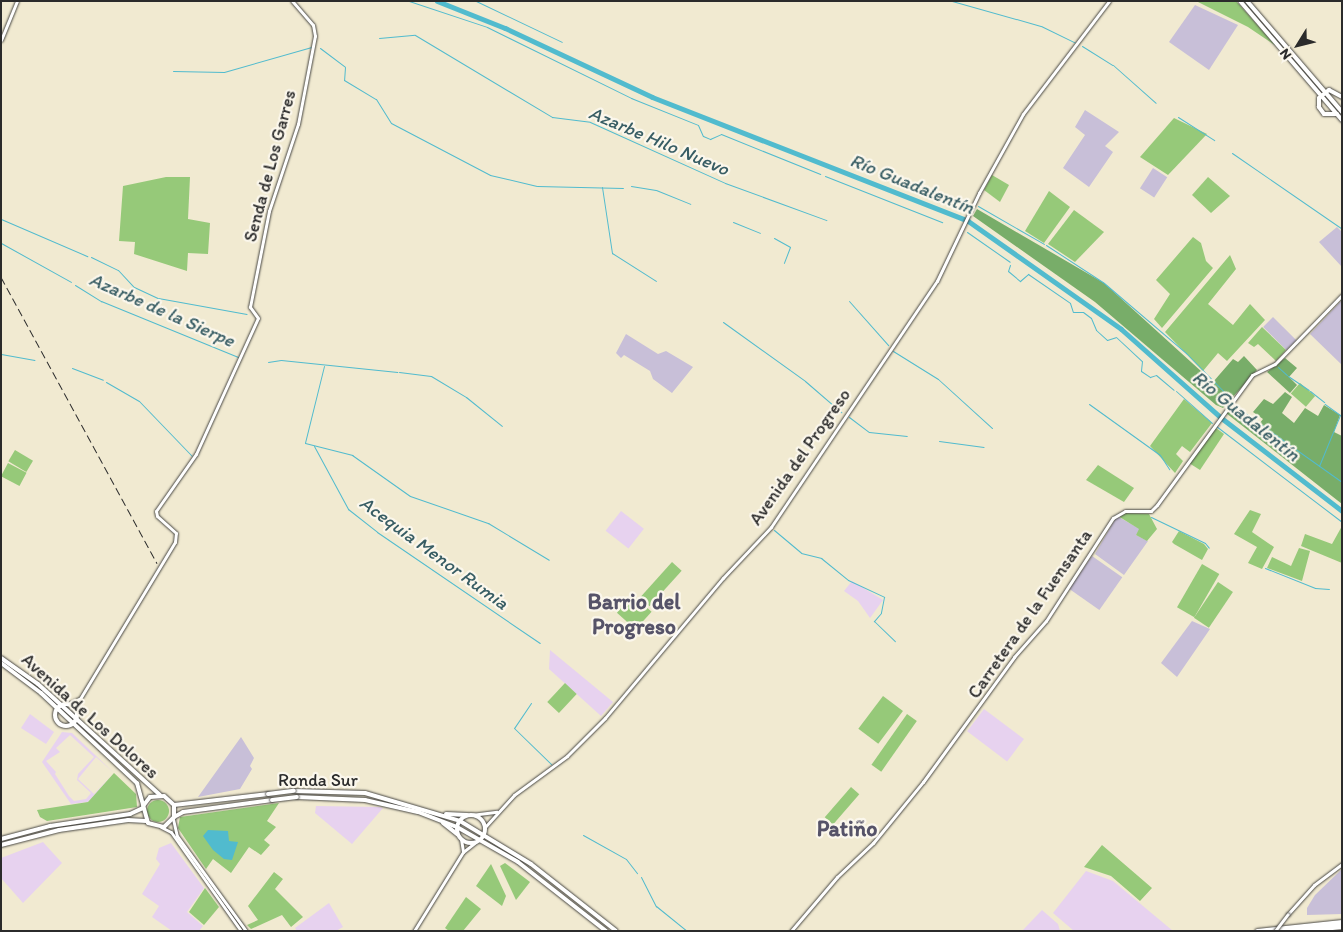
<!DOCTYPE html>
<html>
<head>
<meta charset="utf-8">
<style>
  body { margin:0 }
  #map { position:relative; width:1343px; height:932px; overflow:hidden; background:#f1ead1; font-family:Itim,sans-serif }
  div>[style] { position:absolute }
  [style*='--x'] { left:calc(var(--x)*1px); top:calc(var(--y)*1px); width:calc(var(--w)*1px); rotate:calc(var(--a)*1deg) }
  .built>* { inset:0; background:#e7d2ef; transform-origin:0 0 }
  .industrial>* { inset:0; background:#c8bfd8; transform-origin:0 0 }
  .green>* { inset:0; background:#96c979; transform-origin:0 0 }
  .round { border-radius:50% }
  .forest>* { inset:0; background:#78ad69 }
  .water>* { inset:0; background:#51bbce }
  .stream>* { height:1px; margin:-0.5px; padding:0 0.5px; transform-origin:0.5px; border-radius:0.5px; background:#51bbce }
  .river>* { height:5px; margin:-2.5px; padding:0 2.5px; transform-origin:2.5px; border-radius:2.5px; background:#51bbce }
  .roads { filter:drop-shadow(0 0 1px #494844) drop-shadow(0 0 1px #494844) }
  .tertiary>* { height:3px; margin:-1.5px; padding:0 1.5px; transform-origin:1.5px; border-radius:1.5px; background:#fff }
  .secondary>* { height:3px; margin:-1.5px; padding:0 1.5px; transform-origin:1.5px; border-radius:1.5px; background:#fff }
  .primary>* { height:4px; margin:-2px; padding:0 2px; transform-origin:2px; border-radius:2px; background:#fff }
  .primary>.ring { margin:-2px; padding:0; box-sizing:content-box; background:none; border:4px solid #fff; border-radius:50% }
  .motorway>* { height:4.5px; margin:-2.25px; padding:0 2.25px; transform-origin:2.25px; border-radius:2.25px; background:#fff }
  .rail>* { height:1px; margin-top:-0.5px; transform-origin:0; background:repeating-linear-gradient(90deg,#2b2b2b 0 8px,transparent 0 12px) }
  .bridges { filter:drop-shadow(0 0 1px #494844) drop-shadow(0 0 1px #494844) }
  .secondary-bridge>* { height:3px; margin:-1.5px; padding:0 1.5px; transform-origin:1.5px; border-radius:1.5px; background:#fff }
  .primary-bridge>* { height:4px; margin:-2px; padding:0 2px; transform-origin:2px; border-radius:2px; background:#fff }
  span { translate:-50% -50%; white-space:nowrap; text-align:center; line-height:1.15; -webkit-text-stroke:4.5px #fbf7ec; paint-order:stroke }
  .street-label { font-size:18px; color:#2b2b2b }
  .water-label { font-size:19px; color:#385d64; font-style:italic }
  .district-label { font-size:22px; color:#565368; font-weight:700 }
  .frame { position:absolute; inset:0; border:2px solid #2b2b2b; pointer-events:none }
  .north { position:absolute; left:1273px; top:20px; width:50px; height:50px; -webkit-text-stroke:4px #fbf7ec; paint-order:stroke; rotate:234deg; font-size:14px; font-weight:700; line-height:20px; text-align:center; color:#2b2b2b }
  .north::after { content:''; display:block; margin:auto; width:18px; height:22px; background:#2b2b2b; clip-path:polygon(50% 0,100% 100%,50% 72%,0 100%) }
</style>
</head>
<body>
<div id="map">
  <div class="built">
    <div style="left:621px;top:511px;width:29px;height:25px;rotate:38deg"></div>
    <div style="clip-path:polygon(852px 581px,883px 600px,870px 618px,858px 601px,844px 591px)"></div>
    <div style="clip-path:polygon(550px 650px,613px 702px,601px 716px,549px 669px)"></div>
    <div style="left:984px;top:709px;width:50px;height:28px;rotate:37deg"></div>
    <div style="clip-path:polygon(30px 714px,54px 732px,46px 744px,21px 728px)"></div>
    <div style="clip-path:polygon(evenodd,62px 732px,72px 733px,114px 773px,88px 802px,71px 804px,42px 762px,62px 732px,70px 735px,94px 757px,78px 774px,77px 780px,91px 793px,86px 799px,74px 801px,69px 796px,55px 774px,56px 772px,46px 761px,60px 752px,56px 748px,70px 735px,62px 732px,96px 757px,114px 773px,94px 794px,78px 779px,96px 757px)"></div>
    <div style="clip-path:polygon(316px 806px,379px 807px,383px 808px,352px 844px,315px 813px)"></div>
    <div style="clip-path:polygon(43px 842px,62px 863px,23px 903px,1px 878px,1px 858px)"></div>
    <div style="clip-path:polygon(171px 843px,204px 888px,187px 912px,203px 926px,199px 931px,172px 931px,152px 917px,159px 906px,142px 894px,160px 864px,156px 859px,159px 848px)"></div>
    <div style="clip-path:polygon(1086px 871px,1113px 881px,1173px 931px,1074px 931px,1053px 913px)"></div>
    <div style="clip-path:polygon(329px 903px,343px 927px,336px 931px,297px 931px,295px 928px)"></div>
    <div style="clip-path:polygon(1042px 910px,1058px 924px,1060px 931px,1022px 931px)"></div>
  </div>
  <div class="industrial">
    <div style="clip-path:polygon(1195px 5px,1238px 25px,1209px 70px,1169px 42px)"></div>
    <div style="clip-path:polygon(1085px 110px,1119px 132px,1105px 146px,1113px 152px,1089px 187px,1063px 168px,1085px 135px,1075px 127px)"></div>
    <div style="left:1153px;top:168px;width:17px;height:24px;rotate:33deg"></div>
    <div style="clip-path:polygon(1337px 227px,1342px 232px,1342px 267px,1319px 242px)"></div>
    <div style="clip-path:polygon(1342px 300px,1342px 365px,1310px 334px)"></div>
    <div style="left:1273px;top:317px;width:33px;height:14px;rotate:45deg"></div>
    <div style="clip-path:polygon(626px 334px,658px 354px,666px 351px,693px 367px,672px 393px,653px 379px,650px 371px,624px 355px,621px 358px,616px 353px)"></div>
    <div style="clip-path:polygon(1117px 516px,1140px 529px,1136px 535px,1148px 541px,1124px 575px,1095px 554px)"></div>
    <div style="left:1092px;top:556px;width:37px;height:40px;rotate:35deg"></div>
    <div style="clip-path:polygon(1192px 621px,1210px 629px,1177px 677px,1161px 663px)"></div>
    <div style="clip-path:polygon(241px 737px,254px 758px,250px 766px,252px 769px,240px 789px,198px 797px)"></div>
    <div style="clip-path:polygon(1342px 869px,1342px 914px,1307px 915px,1307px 908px,1315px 895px)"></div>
  </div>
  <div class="green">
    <div style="clip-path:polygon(1196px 1px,1236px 1px,1276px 46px,1248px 27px)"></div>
    <div style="clip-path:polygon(1174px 118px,1207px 134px,1168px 175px,1140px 157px)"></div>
    <div style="clip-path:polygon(992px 175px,1009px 185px,1000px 202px,984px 190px)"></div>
    <div style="clip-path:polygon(166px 177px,190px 177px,188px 219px,210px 223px,208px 254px,188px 253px,187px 271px,134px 254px,135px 242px,119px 241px,123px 186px)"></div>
    <div style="clip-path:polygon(1208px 177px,1230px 196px,1211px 213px,1192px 195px)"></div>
    <div style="clip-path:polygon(1049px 191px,1070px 207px,1044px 243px,1025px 231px)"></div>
    <div style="clip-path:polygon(1074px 210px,1104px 232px,1075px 262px,1048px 244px)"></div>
    <div style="clip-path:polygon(1193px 237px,1201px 243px,1206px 261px,1213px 268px,1162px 328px,1154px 319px,1170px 294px,1156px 280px)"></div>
    <div style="clip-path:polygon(1230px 255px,1236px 269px,1208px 304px,1233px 325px,1250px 304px,1265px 320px,1227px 361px,1218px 353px,1203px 371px,1165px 332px)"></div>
    <div style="clip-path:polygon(1262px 327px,1286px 350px,1276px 361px,1258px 344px,1254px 347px,1248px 343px)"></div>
    <div style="left:1300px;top:383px;width:20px;height:14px;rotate:41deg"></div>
    <div style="clip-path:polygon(1184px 399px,1212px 423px,1190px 452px,1182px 446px,1176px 454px,1183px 461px,1175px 473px,1150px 446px)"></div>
    <div style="clip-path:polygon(1216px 428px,1224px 434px,1200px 470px,1189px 463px)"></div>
    <div style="left:15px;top:450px;width:21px;height:13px;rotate:31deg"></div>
    <div style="left:8px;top:463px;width:21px;height:15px;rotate:28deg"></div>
    <div style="clip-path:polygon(1098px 465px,1134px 488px,1124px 502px,1086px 480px)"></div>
    <div style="clip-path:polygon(1250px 510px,1261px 514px,1252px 532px,1274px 547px,1262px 569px,1248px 563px,1257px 547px,1234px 534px)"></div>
    <div style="clip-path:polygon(1123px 513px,1149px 514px,1157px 529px,1147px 541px,1136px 535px,1139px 529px,1118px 516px)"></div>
    <div style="clip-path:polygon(1342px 526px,1342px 563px,1301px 546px,1305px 534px,1332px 544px)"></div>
    <div style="clip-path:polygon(1179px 531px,1204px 544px,1208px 549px,1202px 560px,1174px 544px,1172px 542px)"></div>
    <div style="clip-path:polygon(1299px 548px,1310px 551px,1302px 581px,1267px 568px,1272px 557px,1291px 566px)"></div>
    <div style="left:672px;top:562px;width:13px;height:48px;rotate:42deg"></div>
    <div style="left:1202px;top:564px;width:20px;height:50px;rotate:30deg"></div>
    <div style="left:1218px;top:582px;width:18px;height:43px;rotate:34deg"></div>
    <div style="left:633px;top:595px;width:25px;height:24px;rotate:42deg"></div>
    <div style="left:565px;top:683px;width:16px;height:26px;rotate:43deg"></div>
    <div style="left:883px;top:696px;width:25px;height:41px;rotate:37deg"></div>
    <div style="left:907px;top:714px;width:12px;height:62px;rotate:35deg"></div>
    <div style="clip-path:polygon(114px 773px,136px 794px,137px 807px,47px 821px,40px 817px,37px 810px,88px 802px)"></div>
    <div style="left:851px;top:787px;width:11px;height:40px;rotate:41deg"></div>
    <div class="round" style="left:147px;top:800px;width:22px;height:22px"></div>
    <div style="clip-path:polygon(279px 803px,267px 821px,276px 827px,264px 840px,270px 845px,261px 855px,249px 847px,231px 873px,213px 859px,206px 869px,178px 828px,180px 817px)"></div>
    <div style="clip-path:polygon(1102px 845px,1152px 888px,1140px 901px,1111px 876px,1084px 867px)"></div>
    <div style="clip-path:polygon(505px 863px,530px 882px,516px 900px,500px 866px)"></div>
    <div style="clip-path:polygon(491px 864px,506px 896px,502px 906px,476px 886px)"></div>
    <div style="clip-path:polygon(274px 872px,283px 879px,275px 889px,303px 917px,291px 927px,282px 915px,251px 929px,247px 925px,258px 920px,248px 906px)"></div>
    <div style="clip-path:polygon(205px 888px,219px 907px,204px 925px,189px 912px)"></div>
    <div style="clip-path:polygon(466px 897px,481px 909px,463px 931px,449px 931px,445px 928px)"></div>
  </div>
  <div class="forest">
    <div style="clip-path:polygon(977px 209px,1104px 283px,1213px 382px,1233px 359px,1238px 362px,1244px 356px,1257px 370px,1223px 408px,1216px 405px,1095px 302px,973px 216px)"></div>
    <div style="clip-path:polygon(1285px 358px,1297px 368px,1289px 377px,1297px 385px,1290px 393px,1267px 372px)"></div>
    <div style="clip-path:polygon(1285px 392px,1292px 397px,1282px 413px,1294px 423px,1305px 408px,1318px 416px,1324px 405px,1340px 415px,1334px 432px,1342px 436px,1342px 504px,1226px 413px,1228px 411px,1235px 414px,1242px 411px,1260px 423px,1263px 419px,1253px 412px,1264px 399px,1273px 404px)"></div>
  </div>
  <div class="water">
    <div style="clip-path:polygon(208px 830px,228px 831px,229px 841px,238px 842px,232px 860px,224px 859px,213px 850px,203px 836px)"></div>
  </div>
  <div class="stream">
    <div style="--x:409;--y:1;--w:82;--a:18.4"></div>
    <div style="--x:487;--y:27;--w:161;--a:26.2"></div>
    <div style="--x:631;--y:98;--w:72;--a:21.9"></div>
    <div style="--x:698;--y:125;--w:12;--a:66"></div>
    <div style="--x:703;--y:136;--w:8;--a:23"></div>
    <div style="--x:710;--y:139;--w:12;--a:-24"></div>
    <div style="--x:721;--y:134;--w:107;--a:22"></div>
    <div style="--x:476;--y:1;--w:95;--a:25.5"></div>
    <div style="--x:952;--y:1;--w:92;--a:15.7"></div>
    <div style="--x:1041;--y:26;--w:39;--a:26"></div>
    <div style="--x:1342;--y:1;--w:2;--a:90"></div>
    <div style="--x:379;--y:38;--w:36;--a:-5"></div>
    <div style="--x:415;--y:35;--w:160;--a:30.9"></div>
    <div style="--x:552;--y:117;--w:38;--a:7"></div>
    <div style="--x:590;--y:122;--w:148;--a:24.3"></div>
    <div style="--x:725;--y:183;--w:108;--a:20.1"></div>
    <div style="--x:1082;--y:46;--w:36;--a:32"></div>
    <div style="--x:1113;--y:65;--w:57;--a:41.5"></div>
    <div style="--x:320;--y:48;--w:31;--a:37"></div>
    <div style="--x:345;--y:67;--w:13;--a:94"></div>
    <div style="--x:344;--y:80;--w:37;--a:31"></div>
    <div style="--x:376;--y:99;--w:28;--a:58"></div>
    <div style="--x:391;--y:123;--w:112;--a:27.7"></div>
    <div style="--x:490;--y:175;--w:48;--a:13.2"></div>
    <div style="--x:537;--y:186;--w:86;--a:1.3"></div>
    <div style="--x:173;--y:71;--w:51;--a:1.1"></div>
    <div style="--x:224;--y:72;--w:91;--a:-16"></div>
    <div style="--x:1178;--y:117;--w:43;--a:32.6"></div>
    <div style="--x:1232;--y:153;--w:134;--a:34.6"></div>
    <div style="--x:825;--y:176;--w:126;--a:21.5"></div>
    <div style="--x:631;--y:186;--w:25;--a:9"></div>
    <div style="--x:656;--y:190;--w:37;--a:22"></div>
    <div style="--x:602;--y:187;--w:67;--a:81.4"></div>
    <div style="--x:612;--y:253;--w:52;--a:32.5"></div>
    <div style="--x:978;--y:206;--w:76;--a:29.9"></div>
    <div style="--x:1;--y:219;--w:94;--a:23.3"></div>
    <div style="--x:733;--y:222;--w:29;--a:22"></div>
    <div style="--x:967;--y:232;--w:52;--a:34.9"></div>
    <div style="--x:774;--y:238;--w:18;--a:29"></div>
    <div style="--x:790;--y:247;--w:17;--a:111"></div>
    <div style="--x:1;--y:243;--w:80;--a:29.1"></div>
    <div style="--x:1046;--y:245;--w:69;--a:33.2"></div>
    <div style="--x:1104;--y:283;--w:108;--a:40.5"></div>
    <div style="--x:1186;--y:353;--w:63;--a:45.6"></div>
    <div style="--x:91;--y:257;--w:30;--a:26"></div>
    <div style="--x:118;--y:270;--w:23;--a:47"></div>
    <div style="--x:134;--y:287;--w:26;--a:25"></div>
    <div style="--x:158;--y:298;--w:90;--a:10.2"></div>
    <div style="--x:1010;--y:265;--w:6;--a:108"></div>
    <div style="--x:1008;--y:271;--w:16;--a:40"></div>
    <div style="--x:1020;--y:281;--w:11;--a:-41"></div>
    <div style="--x:1028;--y:274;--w:51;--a:34.6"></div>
    <div style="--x:1070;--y:303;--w:9;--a:72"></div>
    <div style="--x:1073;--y:312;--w:10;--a:0"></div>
    <div style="--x:1083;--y:312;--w:10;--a:37"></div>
    <div style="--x:1091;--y:318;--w:13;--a:67"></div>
    <div style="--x:1096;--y:330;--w:15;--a:42"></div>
    <div style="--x:1107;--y:340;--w:9;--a:-18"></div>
    <div style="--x:1116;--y:337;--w:35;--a:43"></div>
    <div style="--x:1142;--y:361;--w:10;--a:96"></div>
    <div style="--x:1141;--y:371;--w:11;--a:34"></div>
    <div style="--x:1150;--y:377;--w:6;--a:-18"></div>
    <div style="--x:1156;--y:375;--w:23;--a:40"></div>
    <div style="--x:75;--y:285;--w:31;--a:32"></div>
    <div style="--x:101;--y:301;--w:148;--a:22.2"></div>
    <div style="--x:849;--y:301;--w:59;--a:48.4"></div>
    <div style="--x:723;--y:322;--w:101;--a:35.7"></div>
    <div style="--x:805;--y:381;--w:48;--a:40.7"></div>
    <div style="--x:893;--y:351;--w:53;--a:31.9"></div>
    <div style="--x:938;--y:379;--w:73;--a:42.2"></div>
    <div style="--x:1;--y:354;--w:34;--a:10"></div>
    <div style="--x:268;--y:362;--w:13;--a:-9"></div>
    <div style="--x:281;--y:360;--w:117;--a:5.9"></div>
    <div style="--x:324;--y:366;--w:79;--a:103.9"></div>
    <div style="--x:305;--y:443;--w:49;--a:14.3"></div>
    <div style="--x:352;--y:455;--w:71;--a:35.3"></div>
    <div style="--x:410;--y:496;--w:83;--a:19.1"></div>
    <div style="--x:488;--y:523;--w:71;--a:31.2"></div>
    <div style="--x:1278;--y:367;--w:12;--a:42"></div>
    <div style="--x:72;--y:368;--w:33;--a:21"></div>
    <div style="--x:399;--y:372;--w:32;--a:7"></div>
    <div style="--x:431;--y:376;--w:41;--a:31"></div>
    <div style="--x:466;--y:397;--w:46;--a:38.9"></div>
    <div style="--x:1288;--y:376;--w:25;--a:34"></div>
    <div style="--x:106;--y:382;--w:38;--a:30"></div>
    <div style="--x:139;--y:401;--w:76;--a:46.1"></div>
    <div style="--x:1176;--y:391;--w:48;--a:41.6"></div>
    <div style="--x:1310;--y:391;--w:18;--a:38"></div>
    <div style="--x:1089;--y:404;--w:87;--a:35.7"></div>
    <div style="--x:1160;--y:455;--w:17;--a:57"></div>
    <div style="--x:1242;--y:411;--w:123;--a:35.4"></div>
    <div style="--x:849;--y:417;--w:25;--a:37"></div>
    <div style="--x:869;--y:432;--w:38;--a:6"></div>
    <div style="--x:1216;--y:426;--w:158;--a:37.3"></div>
    <div style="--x:939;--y:441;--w:45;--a:7.6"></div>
    <div style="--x:314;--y:446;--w:72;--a:61.6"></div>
    <div style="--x:348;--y:509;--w:37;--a:38"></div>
    <div style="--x:377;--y:532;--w:197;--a:34.3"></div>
    <div style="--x:1319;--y:466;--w:55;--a:-67.6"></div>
    <div style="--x:1340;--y:415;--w:19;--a:-144"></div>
    <div style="--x:1151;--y:517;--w:60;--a:25.7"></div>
    <div style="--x:1205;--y:543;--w:6;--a:51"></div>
    <div style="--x:774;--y:530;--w:35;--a:40"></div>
    <div style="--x:801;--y:553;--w:21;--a:14"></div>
    <div style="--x:821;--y:558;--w:35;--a:39"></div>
    <div style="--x:848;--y:580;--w:40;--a:25"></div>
    <div style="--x:884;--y:597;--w:16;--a:101"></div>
    <div style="--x:881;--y:613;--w:11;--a:131"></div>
    <div style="--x:874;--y:621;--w:29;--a:44"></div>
    <div style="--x:1265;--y:568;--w:54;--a:21.8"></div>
    <div style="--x:1315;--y:588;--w:14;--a:4"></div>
    <div style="--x:531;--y:703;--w:30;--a:124"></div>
    <div style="--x:514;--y:728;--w:52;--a:44.2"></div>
    <div style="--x:583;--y:835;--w:49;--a:29.2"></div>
    <div style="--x:626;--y:859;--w:18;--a:52"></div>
    <div style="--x:641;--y:877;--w:33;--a:63"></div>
    <div style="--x:656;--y:906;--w:40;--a:39"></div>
  </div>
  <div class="river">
    <div style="--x:437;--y:1;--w:73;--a:21.7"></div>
    <div style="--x:505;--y:28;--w:162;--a:25.1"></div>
    <div style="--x:652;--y:97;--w:339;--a:21.4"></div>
    <div style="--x:968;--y:221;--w:187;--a:35.2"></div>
    <div style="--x:1121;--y:329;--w:132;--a:41.6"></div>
    <div style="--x:1220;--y:417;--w:154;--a:37.6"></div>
  </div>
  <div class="roads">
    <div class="tertiary">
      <div style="--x:70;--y:703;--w:10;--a:-24"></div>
      <div style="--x:75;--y:707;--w:193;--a:-58.8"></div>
      <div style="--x:175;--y:542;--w:9;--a:-84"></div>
      <div style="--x:176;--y:533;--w:25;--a:-138"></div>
      <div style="--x:157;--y:516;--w:5;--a:-101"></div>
      <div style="--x:156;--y:511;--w:70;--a:-54.9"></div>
      <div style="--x:196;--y:454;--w:149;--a:-65.5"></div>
      <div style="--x:258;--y:318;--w:14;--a:-126"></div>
      <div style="--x:250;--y:307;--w:98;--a:-78.8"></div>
      <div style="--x:269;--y:211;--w:92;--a:-71.6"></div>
      <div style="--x:298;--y:124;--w:90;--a:-79.1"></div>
      <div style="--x:315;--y:36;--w:11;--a:-100"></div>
      <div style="--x:313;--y:25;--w:32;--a:-131"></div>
    </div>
    <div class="secondary">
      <div style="--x:1;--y:40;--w:42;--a:-67.7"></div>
      <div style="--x:471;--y:815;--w:26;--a:-7"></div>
      <div style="--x:173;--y:819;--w:17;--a:77"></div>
      <div style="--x:177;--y:836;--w:117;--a:54"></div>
      <div style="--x:161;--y:827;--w:11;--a:27"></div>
      <div style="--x:171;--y:832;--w:121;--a:54.7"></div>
      <div style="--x:485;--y:827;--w:43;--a:-47.8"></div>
      <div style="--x:514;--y:795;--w:66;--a:-36.3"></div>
      <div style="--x:567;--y:756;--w:54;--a:-45"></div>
      <div style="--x:605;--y:718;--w:183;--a:-49.9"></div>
      <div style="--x:723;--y:578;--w:70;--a:-46.7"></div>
      <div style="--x:771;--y:527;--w:297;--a:-56"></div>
      <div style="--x:937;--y:281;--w:98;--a:-64.5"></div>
      <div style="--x:979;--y:193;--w:90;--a:-60.9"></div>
      <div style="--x:1023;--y:114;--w:142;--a:-52.7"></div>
      <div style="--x:461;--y:839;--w:13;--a:81"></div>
      <div style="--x:1288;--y:914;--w:39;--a:-48"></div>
      <div style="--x:1314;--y:885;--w:35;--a:-37"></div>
      <div style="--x:414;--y:931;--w:93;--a:-58.2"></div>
      <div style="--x:463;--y:852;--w:16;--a:-38"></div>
      <div style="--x:791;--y:931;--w:71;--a:-49.6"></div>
      <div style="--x:837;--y:877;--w:50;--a:-43.4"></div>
      <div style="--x:873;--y:843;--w:79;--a:-50.7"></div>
      <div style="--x:923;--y:782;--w:155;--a:-53.9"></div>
      <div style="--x:1014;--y:657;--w:48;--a:-48.4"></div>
      <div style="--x:1046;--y:621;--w:123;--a:-57"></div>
      <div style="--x:1113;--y:518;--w:14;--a:-30"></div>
      <div style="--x:1125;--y:511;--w:26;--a:0"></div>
      <div style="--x:1151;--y:511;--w:8;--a:-45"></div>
      <div style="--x:1157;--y:505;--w:161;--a:-53.8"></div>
      <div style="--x:1252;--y:375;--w:25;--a:-26"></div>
      <div style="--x:1275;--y:364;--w:96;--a:-45.8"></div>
    </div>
    <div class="primary">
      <div style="--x:1240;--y:1;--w:157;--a:49.4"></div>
      <div style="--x:1247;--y:1;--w:146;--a:49.4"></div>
      <div style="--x:1337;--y:114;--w:13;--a:180"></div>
      <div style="--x:1324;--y:114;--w:9;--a:-126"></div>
      <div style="--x:1319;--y:107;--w:9;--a:-90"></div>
      <div style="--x:1319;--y:98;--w:13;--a:-39"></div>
      <div style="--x:1329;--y:90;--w:15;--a:28"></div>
      <div style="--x:1;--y:658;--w:45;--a:35.1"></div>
      <div style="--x:38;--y:684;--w:165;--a:42.3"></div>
      <div style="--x:1;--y:663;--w:50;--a:36.9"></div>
      <div style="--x:41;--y:693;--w:132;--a:43.2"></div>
      <div style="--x:137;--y:783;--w:41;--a:74.6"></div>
      <div style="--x:148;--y:823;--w:16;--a:14"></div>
      <div style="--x:164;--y:827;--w:14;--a:-45"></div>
      <div style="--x:174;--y:817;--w:12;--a:-90"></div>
      <div style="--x:174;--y:805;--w:13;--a:-138"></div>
      <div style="--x:164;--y:796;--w:14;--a:176"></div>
      <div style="--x:150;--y:797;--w:11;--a:128"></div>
      <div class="ring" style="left:55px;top:704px;width:18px;height:18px"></div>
      <div style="--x:294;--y:791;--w:71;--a:1.6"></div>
      <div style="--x:365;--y:793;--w:99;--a:16.4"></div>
      <div style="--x:460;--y:821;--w:83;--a:31.2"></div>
      <div style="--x:531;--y:864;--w:108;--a:38.2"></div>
      <div style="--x:297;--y:797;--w:68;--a:2.5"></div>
      <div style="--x:365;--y:800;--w:54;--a:12.8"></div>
      <div style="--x:418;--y:812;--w:42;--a:21"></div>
      <div style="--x:457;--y:827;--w:70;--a:29.8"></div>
      <div style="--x:518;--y:862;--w:112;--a:38.1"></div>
      <div style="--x:174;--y:805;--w:95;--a:-6.7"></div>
      <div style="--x:446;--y:814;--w:21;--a:3"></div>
      <div class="ring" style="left:457px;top:815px;width:24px;height:24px"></div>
      <div style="--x:174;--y:817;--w:10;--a:-29"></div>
      <div style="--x:183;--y:812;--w:90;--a:-7.7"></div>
      <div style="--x:443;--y:823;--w:18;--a:38"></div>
      <div style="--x:1;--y:839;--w:51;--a:-14.9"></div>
      <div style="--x:50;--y:826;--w:81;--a:-8.5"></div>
      <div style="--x:130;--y:814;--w:14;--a:-25"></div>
      <div style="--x:1;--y:845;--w:60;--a:-14.5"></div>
      <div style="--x:59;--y:830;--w:70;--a:-8.2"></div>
      <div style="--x:128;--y:820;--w:18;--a:3"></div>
    </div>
    <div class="motorway">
      <div style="--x:1257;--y:931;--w:85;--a:-6"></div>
      <div style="--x:1292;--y:931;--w:50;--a:-5.7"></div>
    </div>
  </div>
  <div class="rail">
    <div style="--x:1;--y:277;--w:326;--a:61.4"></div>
  </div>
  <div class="bridges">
    <div class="secondary-bridge">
      <div style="--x:1275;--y:931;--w:21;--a:-53"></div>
    </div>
    <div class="primary-bridge">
      <div style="--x:268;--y:794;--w:26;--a:-7"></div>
      <div style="--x:272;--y:800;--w:25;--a:-7"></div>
    </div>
  </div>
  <div class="street-label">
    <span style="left:270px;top:166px;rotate:-75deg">Senda de Los Garres</span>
    <span style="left:800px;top:457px;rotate:-55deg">Avenida del Progreso</span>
    <span style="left:1030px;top:614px;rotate:-55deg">Carretera de la Fuensanta</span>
    <span style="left:90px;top:716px;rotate:42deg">Avenida de Los Dolores</span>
    <span style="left:318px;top:780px">Ronda Sur</span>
  </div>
  <div class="water-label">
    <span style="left:659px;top:141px;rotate:23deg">Azarbe Hilo Nuevo</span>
    <span style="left:912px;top:184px;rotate:22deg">Río Guadalentín</span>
    <span style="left:162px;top:310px;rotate:24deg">Azarbe de la Sierpe</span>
    <span style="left:1246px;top:416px;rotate:39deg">Río Guadalentín</span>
    <span style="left:434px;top:553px;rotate:36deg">Acequia Menor Rumia</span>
  </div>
  <div class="district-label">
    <span style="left:634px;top:614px">Barrio del<br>Progreso</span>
    <span style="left:847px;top:829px">Patiño</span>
  </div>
  <div class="frame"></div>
  <div class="north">N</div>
</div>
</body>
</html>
